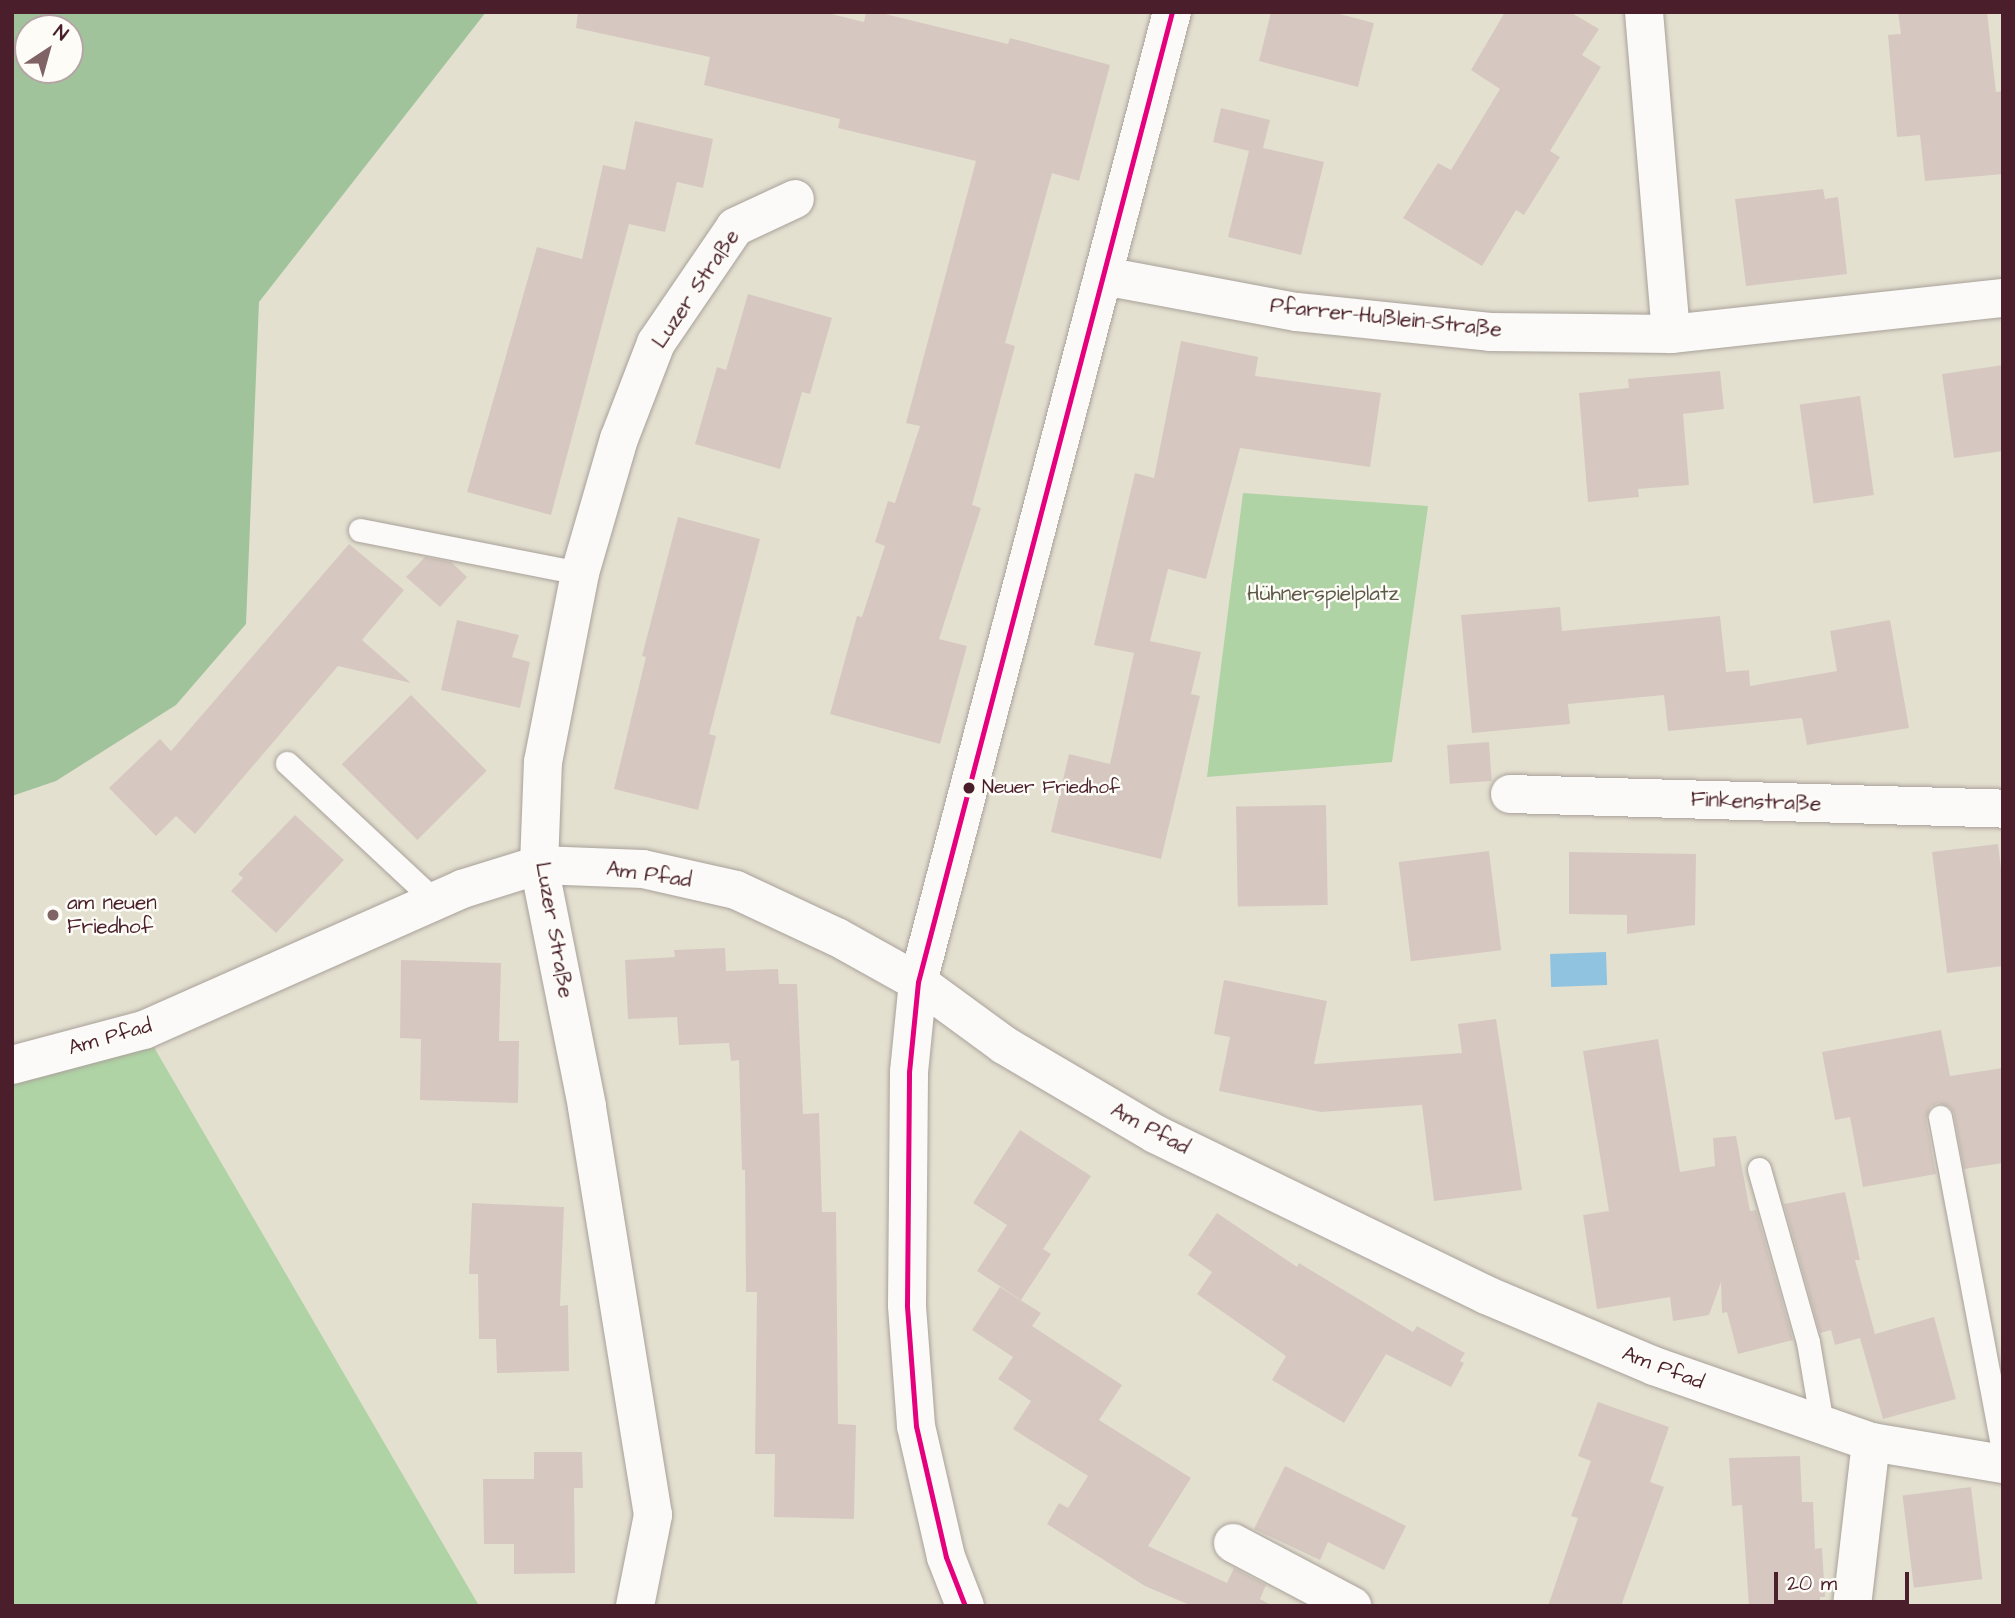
<!DOCTYPE html>
<html>
<head>
<meta charset="utf-8">
<style>
  body { margin:0 }
  #map { position:relative; width:2015px; height:1618px; overflow:hidden; background:#e4e0d0; font-family:"Architects Daughter",sans-serif }
  div>[style] { position:absolute }
  [style*='--x'] { left:calc(var(--x)*1px); top:calc(var(--y)*1px); width:calc(var(--w)*1px); rotate:calc(var(--a)*1deg) }
  .green>* { inset:0; background:#afd3a5 }
  .forest>* { inset:0; background:#a1c39b }
  .water>* { inset:0; background:#90c3df; transform-origin:0 0 }
  .building>* { inset:0; background:#d6c8c0; transform-origin:0 0 }
  .roads { filter:drop-shadow(0 0 2px #a9a19a) drop-shadow(0 0 2px #a9a19a) }
  .lane>* { height:23px; margin:-11.5px; padding:0 11.5px; transform-origin:11.5px; border-radius:11.5px; background:#fbfaf8 }
  .street>* { height:38px; margin:-19px; padding:0 19px; transform-origin:19px; border-radius:19px; background:#fbfaf8 }
  .bus-1>* { height:5px; margin:-2.5px; padding:0 2.5px; transform-origin:2.5px; border-radius:2.5px; background:#e5007d }
  .dots>* { width:19px; height:19px; translate:-50% -50%; box-sizing:border-box; border:4px solid #fdfcf7; border-radius:50% }
  span { translate:-50% -50%; white-space:nowrap; text-align:center; line-height:1.15; -webkit-text-stroke:5px #fdfcf7; paint-order:stroke }
  .bus-label { font-size:19px; color:#4a1f2b }
  .left { translate:0 -50%; text-align:left }
  .street-label { font-size:21px; color:#4a1f2b }
  .park-label { font-size:21px; color:#5e5a49 }
  .poi-label { font-size:21px; color:#4a1f2b }
  .frame { position:absolute; inset:0; border:14px solid #4a1f2b; pointer-events:none }
  .north { position:absolute; left:14px; top:14px; width:70px; height:70px; box-sizing:border-box; background:#fdfcf7; border:2px solid #b5a4a5; border-radius:50%; rotate:36deg; font-size:19px; font-weight:700; line-height:28px; text-align:center; color:#4a1f2b }
  .north::after { content:''; display:block; margin:auto; width:24px; height:32px; background:#806365; clip-path:polygon(50% 0,100% 100%,50% 72%,0 100%) }
  .scale { position:absolute; left:1774px; top:1572px; width:135px; height:32px; box-sizing:border-box; border:4px solid #4a1f2b; border-top:0; padding-left:9px; font-size:21px; line-height:24px; white-space:nowrap; color:#4a1f2b; -webkit-text-stroke:5px #fdfcf7; paint-order:stroke }
</style>
</head>
<body>
<div id="map">
  <div class="green">
    <div style="clip-path:polygon(1243px 493px,1428px 506px,1392px 762px,1207px 777px)"></div>
    <div style="clip-path:polygon(144px 1030px,478px 1604px,477px 1606px,12px 1606px,12px 1065px)"></div>
  </div>
  <div class="forest">
    <div style="clip-path:polygon(evenodd,12px 12px,486px 12px,259px 302px,246px 624px,176px 705px,56px 781px,12px 796px,12px 12px,28px 28px,70px 28px,70px 70px,28px 70px,28px 28px)"></div>
  </div>
  <div class="water">
    <div style="left:1606px;top:952px;width:33px;height:56px;rotate:88deg"></div>
  </div>
  <div class="building">
    <div style="clip-path:polygon(578px 12px,823px 12px,864px 22px,866px 12px,877px 12px,1008px 44px,1010px 38px,1110px 65px,1079px 181px,1052px 173px,1005px 343px,1015px 346px,972px 505px,981px 508px,939px 639px,967px 646px,940px 744px,830px 714px,857px 616px,862px 617px,885px 546px,875px 542px,888px 501px,895px 503px,920px 426px,906px 423px,976px 161px,838px 128px,840px 119px,704px 85px,710px 57px,576px 28px)"></div>
    <div style="clip-path:polygon(1271px 12px,1332px 12px,1374px 23px,1358px 87px,1259px 61px)"></div>
    <div style="clip-path:polygon(1505px 12px,1570px 12px,1599px 29px,1582px 55px,1601px 67px,1550px 151px,1560px 157px,1524px 215px,1516px 210px,1482px 266px,1403px 218px,1438px 163px,1451px 170px,1500px 89px,1471px 70px)"></div>
    <div style="clip-path:polygon(1898px 12px,1987px 12px,1996px 92px,2003px 91px,2003px 174px,1925px 181px,1920px 135px,1897px 137px,1888px 35px,1901px 34px)"></div>
    <div style="clip-path:polygon(1221px 108px,1270px 120px,1263px 148px,1324px 162px,1301px 255px,1228px 237px,1249px 151px,1213px 142px)"></div>
    <div style="clip-path:polygon(635px 121px,713px 139px,703px 188px,677px 182px,665px 232px,629px 224px,551px 515px,467px 492px,537px 247px,582px 259px,603px 165px,625px 170px)"></div>
    <div style="clip-path:polygon(1823px 189px,1825px 199px,1838px 197px,1847px 274px,1746px 286px,1735px 199px)"></div>
    <div style="clip-path:polygon(748px 294px,832px 318px,810px 394px,802px 392px,780px 469px,695px 444px,717px 367px,726px 370px)"></div>
    <div style="clip-path:polygon(1181px 341px,1258px 357px,1255px 376px,1381px 393px,1370px 467px,1240px 448px,1206px 579px,1168px 569px,1150px 641px,1201px 652px,1191px 694px,1200px 696px,1161px 859px,1051px 832px,1069px 754px,1110px 764px,1134px 653px,1094px 645px,1135px 473px,1154px 478px)"></div>
    <div style="clip-path:polygon(2003px 365px,2003px 451px,1954px 458px,1942px 374px)"></div>
    <div style="clip-path:polygon(1720px 371px,1724px 409px,1683px 414px,1689px 485px,1638px 489px,1639px 497px,1588px 502px,1579px 393px,1629px 388px,1628px 379px)"></div>
    <div style="left:1860px;top:396px;width:100px;height:61px;rotate:82deg"></div>
    <div style="clip-path:polygon(678px 517px,760px 539px,709px 734px,716px 736px,698px 810px,614px 789px,646px 657px,642px 656px)"></div>
    <div style="clip-path:polygon(349px 544px,404px 590px,362px 640px,411px 683px,338px 666px,195px 834px,176px 816px,156px 836px,109px 788px,160px 739px,171px 751px)"></div>
    <div style="clip-path:polygon(425px 557px,451px 562px,467px 577px,440px 607px,406px 577px)"></div>
    <div style="clip-path:polygon(1560px 607px,1562px 631px,1720px 616px,1726px 672px,1749px 670px,1750px 686px,1837px 671px,1830px 631px,1890px 620px,1909px 728px,1807px 745px,1802px 718px,1668px 731px,1664px 695px,1568px 704px,1570px 724px,1472px 733px,1461px 615px)"></div>
    <div style="clip-path:polygon(457px 620px,519px 635px,512px 657px,530px 662px,520px 708px,441px 690px)"></div>
    <div style="left:411px;top:695px;width:107px;height:98px;rotate:45deg"></div>
    <div style="left:1489px;top:742px;width:39px;height:42px;rotate:86deg"></div>
    <div style="left:1326px;top:805px;width:100px;height:90px;rotate:89deg"></div>
    <div style="clip-path:polygon(295px 815px,344px 860px,276px 933px,231px 891px,243px 878px,238px 874px)"></div>
    <div style="clip-path:polygon(1998px 844px,2003px 884px,2003px 966px,1947px 973px,1932px 852px)"></div>
    <div style="left:1489px;top:851px;width:100px;height:91px;rotate:83deg"></div>
    <div style="clip-path:polygon(1569px 852px,1696px 854px,1695px 925px,1627px 934px,1627px 915px,1569px 914px)"></div>
    <div style="clip-path:polygon(725px 948px,726px 971px,778px 969px,779px 984px,797px 984px,803px 1114px,819px 1113px,822px 1212px,836px 1212px,838px 1424px,856px 1425px,854px 1519px,774px 1517px,775px 1454px,755px 1454px,757px 1292px,746px 1292px,745px 1170px,742px 1170px,739px 1060px,731px 1061px,729px 1043px,679px 1045px,677px 1017px,628px 1019px,625px 960px,675px 957px,674px 950px)"></div>
    <div style="clip-path:polygon(401px 960px,501px 963px,499px 1041px,519px 1041px,518px 1103px,420px 1100px,421px 1039px,400px 1038px)"></div>
    <div style="clip-path:polygon(1224px 980px,1327px 1001px,1314px 1064px,1462px 1053px,1458px 1024px,1496px 1019px,1522px 1190px,1434px 1201px,1422px 1105px,1321px 1112px,1219px 1091px,1230px 1037px,1214px 1034px)"></div>
    <div style="clip-path:polygon(1941px 1030px,1950px 1076px,2003px 1068px,2003px 1163px,1964px 1169px,1954px 1114px,1950px 1107px,1938px 1103px,1930px 1107px,1926px 1119px,1936px 1174px,1863px 1187px,1850px 1117px,1835px 1120px,1822px 1052px)"></div>
    <div style="clip-path:polygon(1658px 1039px,1680px 1172px,1715px 1166px,1713px 1138px,1736px 1136px,1750px 1211px,1756px 1210px,1793px 1340px,1738px 1354px,1727px 1312px,1722px 1313px,1721px 1282px,1709px 1315px,1673px 1321px,1670px 1297px,1597px 1309px,1583px 1215px,1609px 1211px,1583px 1051px)"></div>
    <div style="clip-path:polygon(1020px 1130px,1091px 1176px,1043px 1249px,1051px 1254px,1021px 1300px,977px 1271px,1007px 1225px,973px 1203px)"></div>
    <div style="clip-path:polygon(1845px 1192px,1860px 1260px,1855px 1260px,1875px 1334px,1934px 1317px,1956px 1399px,1883px 1419px,1860px 1338px,1835px 1345px,1831px 1330px,1820px 1333px,1784px 1204px)"></div>
    <div style="clip-path:polygon(472px 1203px,564px 1207px,560px 1306px,568px 1305px,569px 1371px,497px 1373px,496px 1339px,479px 1339px,478px 1274px,469px 1274px)"></div>
    <div style="clip-path:polygon(1217px 1213px,1297px 1267px,1299px 1263px,1413px 1332px,1417px 1326px,1465px 1353px,1460px 1361px,1464px 1363px,1451px 1387px,1386px 1354px,1344px 1423px,1272px 1380px,1286px 1356px,1197px 1294px,1212px 1272px,1188px 1255px)"></div>
    <div style="clip-path:polygon(1000px 1287px,1041px 1313px,1032px 1326px,1122px 1385px,1099px 1420px,1191px 1478px,1148px 1546px,1227px 1583px,1234px 1568px,1266px 1585px,1260px 1599px,1273px 1606px,1192px 1606px,1145px 1586px,1047px 1524px,1059px 1503px,1068px 1508px,1088px 1476px,1013px 1429px,1031px 1401px,998px 1379px,1013px 1357px,972px 1330px)"></div>
    <div style="clip-path:polygon(1598px 1402px,1669px 1427px,1650px 1482px,1664px 1487px,1621px 1606px,1548px 1606px,1578px 1518px,1571px 1516px,1591px 1461px,1578px 1456px)"></div>
    <div style="clip-path:polygon(534px 1452px,582px 1452px,583px 1488px,574px 1488px,575px 1573px,514px 1574px,514px 1544px,484px 1544px,483px 1479px,534px 1479px)"></div>
    <div style="clip-path:polygon(1800px 1456px,1802px 1502px,1813px 1502px,1815px 1549px,1822px 1548px,1825px 1597px,1820px 1597px,1820px 1606px,1749px 1606px,1742px 1505px,1732px 1506px,1729px 1458px)"></div>
    <div style="clip-path:polygon(1285px 1466px,1406px 1526px,1384px 1570px,1328px 1542px,1320px 1560px,1254px 1529px)"></div>
    <div style="left:1971px;top:1487px;width:93px;height:69px;rotate:83deg"></div>
  </div>
  <div class="roads">
    <div class="lane">
      <div style="--x:360;--y:530;--w:224;--a:11.1"></div>
      <div style="--x:287;--y:763;--w:202;--a:43"></div>
      <div style="--x:1940;--y:1117;--w:341;--a:79.3"></div>
      <div style="--x:1759;--y:1169;--w:180;--a:74.2"></div>
      <div style="--x:1808;--y:1342;--w:83;--a:80.3"></div>
    </div>
    <div class="street">
      <div style="--x:1644;--y:12;--w:323;--a:85.2"></div>
      <div style="--x:1104;--y:276;--w:196;--a:10.6"></div>
      <div style="--x:1297;--y:312;--w:194;--a:5.9"></div>
      <div style="--x:1490;--y:332;--w:181;--a:0.6"></div>
      <div style="--x:1671;--y:334;--w:334;--a:-6.2"></div>
      <div style="--x:1510;--y:794;--w:493;--a:1.7"></div>
      <div style="--x:12;--y:1065;--w:137;--a:-14.9"></div>
      <div style="--x:144;--y:1030;--w:348;--a:-23.9"></div>
      <div style="--x:462;--y:889;--w:81;--a:-17.3"></div>
      <div style="--x:539;--y:865;--w:104;--a:2.2"></div>
      <div style="--x:643;--y:869;--w:95;--a:12.7"></div>
      <div style="--x:736;--y:890;--w:111;--a:25"></div>
      <div style="--x:837;--y:937;--w:93;--a:29.1"></div>
      <div style="--x:918;--y:982;--w:107;--a:36.2"></div>
      <div style="--x:1004;--y:1045;--w:175;--a:30.5"></div>
      <div style="--x:1155;--y:1134;--w:368;--a:25.9"></div>
      <div style="--x:1486;--y:1295;--w:182;--a:22.9"></div>
      <div style="--x:1654;--y:1366;--w:230;--a:19.3"></div>
      <div style="--x:1871;--y:1442;--w:134;--a:9.5"></div>
      <div style="--x:1233;--y:1543;--w:135;--a:27.9"></div>
      <div style="--x:635;--y:1606;--w:93;--a:-78.8"></div>
      <div style="--x:653;--y:1515;--w:414;--a:-99.2"></div>
      <div style="--x:587;--y:1106;--w:246;--a:-101.3"></div>
      <div style="--x:539;--y:865;--w:103;--a:-87.8"></div>
      <div style="--x:543;--y:762;--w:193;--a:-78.9"></div>
      <div style="--x:580;--y:573;--w:140;--a:-73.8"></div>
      <div style="--x:619;--y:439;--w:103;--a:-68.9"></div>
      <div style="--x:656;--y:343;--w:140;--a:-55.7"></div>
      <div style="--x:735;--y:227;--w:66;--a:-25"></div>
      <div style="--x:965;--y:1606;--w:53;--a:-111.2"></div>
      <div style="--x:946;--y:1557;--w:134;--a:-102.9"></div>
      <div style="--x:916;--y:1426;--w:121;--a:-94.3"></div>
      <div style="--x:907;--y:1305;--w:233;--a:-89.5"></div>
      <div style="--x:909;--y:1072;--w:90;--a:-84.3"></div>
      <div style="--x:918;--y:982;--w:1003;--a:-75.33"></div>
      <div style="--x:1852;--y:1606;--w:165;--a:-83.4"></div>
    </div>
  </div>
  <div class="bus-1">
    <div style="--x:965;--y:1606;--w:53;--a:-111.2"></div>
    <div style="--x:946;--y:1557;--w:134;--a:-102.9"></div>
    <div style="--x:916;--y:1426;--w:121;--a:-94.3"></div>
    <div style="--x:907;--y:1305;--w:233;--a:-89.5"></div>
    <div style="--x:909;--y:1072;--w:90;--a:-84.3"></div>
    <div style="--x:918;--y:982;--w:1003;--a:-75.33"></div>
  </div>
  <div class="dots">
    <div style="left:969px;top:788px;background:#4a1f2b"></div>
    <div style="left:53px;top:915px;background:#806365"></div>
  </div>
  <div class="bus-label">
    <span class="left" style="left:982px;top:788px">Neuer Friedhof</span>
  </div>
  <div class="street-label">
    <span style="left:696px;top:289px;rotate:-56deg">Luzer Straße</span>
    <span style="left:1386px;top:318px;rotate:6deg">Pfarrer-Hußlein-Straße</span>
    <span style="left:1756px;top:802px;rotate:2deg">Finkenstraße</span>
    <span style="left:649px;top:875px;rotate:8deg">Am Pfad</span>
    <span style="left:554px;top:930px;rotate:80deg">Luzer Straße</span>
    <span style="left:110px;top:1037px;rotate:-16deg">Am Pfad</span>
    <span style="left:1150px;top:1129px;rotate:28deg">Am Pfad</span>
    <span style="left:1663px;top:1368px;rotate:21deg">Am Pfad</span>
  </div>
  <div class="park-label">
    <span style="left:1323px;top:594px">Hühnerspielplatz</span>
  </div>
  <div class="poi-label">
    <span class="left" style="left:67px;top:915px">am neuen<br>Friedhof</span>
  </div>
  <div class="frame"></div>
  <div class="north">N</div>
  <div class="scale">20 m</div>
</div>
</body>
</html>
